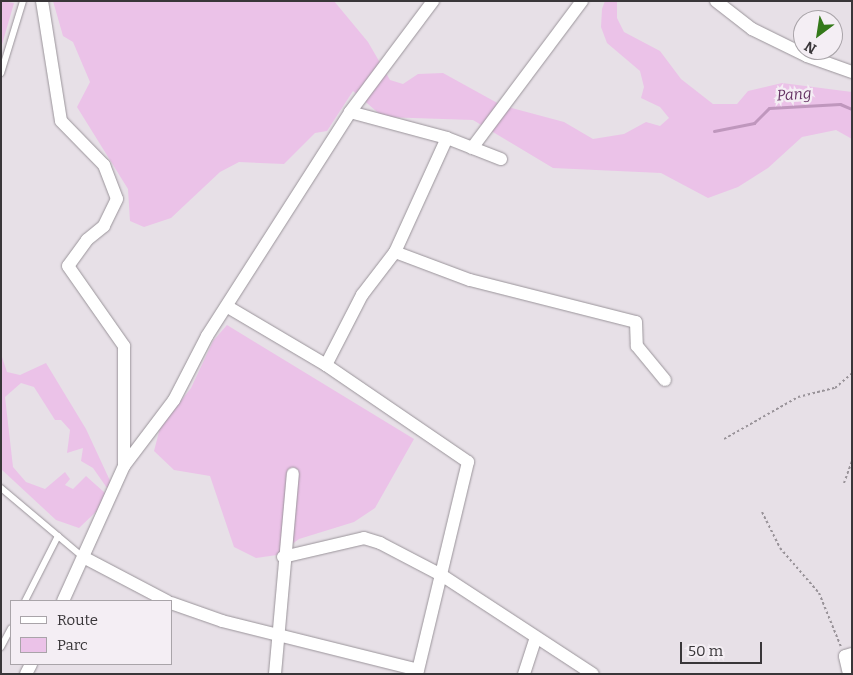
<!DOCTYPE html>
<html>
<head>
<meta charset="utf-8">
<style>
  body { margin:0 }
  #map { position:relative; width:853px; height:675px; overflow:hidden; background:#e7e0e7; font-family:Bitter,serif }
  div>[style] { position:absolute }
  [style*='--x'] { left:calc(var(--x)*1px); top:calc(var(--y)*1px); width:calc(var(--w)*1px); rotate:calc(var(--a)*1deg) }
  .green>* { inset:0; background:#ebc2e8 }
  .stream>* { height:3px; margin:-1.5px; padding:0 1.5px; transform-origin:1.5px; border-radius:1.5px; background:#bf97bd }
  .path>* { height:2px; margin-top:-1px; transform-origin:0; background:repeating-linear-gradient(90deg,#999399 0 2.5px,transparent 0 5px) }
  .roads { filter:drop-shadow(0 0 1px #9a949a) drop-shadow(0 0 1px #9a949a) }
  .lane>* { height:6px; margin:-3px; padding:0 3px; transform-origin:3px; border-radius:3px; background:#fff }
  .street>* { height:12px; margin:-6px; padding:0 6px; transform-origin:6px; border-radius:6px; background:#fff }
  span { translate:-50% -50%; white-space:nowrap; text-align:center; line-height:1.15; -webkit-text-stroke:4.5px #f4eef4; paint-order:stroke }
  .water-label { font-size:15px; color:#653263; font-style:italic }
  .frame { position:absolute; inset:0; border:2px solid #393639; pointer-events:none }
  .legend { position:absolute; left:10px; top:600px; width:162px; height:65px; box-sizing:border-box; background:#f4eef4; border:1px solid #a9a4a9; margin:0; padding:6px 9px; list-style:none; font-size:15px; color:#393639 }
  .legend li { display:flex; align-items:center; gap:10px; height:25px }
  .legend b { width:25px; border:1px solid #a9a4a9 }
  .north { position:absolute; left:793px; top:10px; width:50px; height:50px; box-sizing:border-box; background:#f4eef4; border:1px solid #a9a4a9; border-radius:50%; rotate:211deg; font-size:14px; font-weight:700; line-height:20px; text-align:center; color:#393639 }
  .north::after { content:''; display:block; margin:auto; width:18px; height:22px; background:#34791a; clip-path:polygon(50% 0,100% 100%,50% 72%,0 100%) }
  .scale { position:absolute; left:680px; top:642px; width:82px; height:22px; box-sizing:border-box; border:2px solid #393639; border-top:0; padding-left:6px; font-size:15px; line-height:18px; white-space:nowrap; color:#393639; -webkit-text-stroke:4px #f4eef4; paint-order:stroke }
</style>
</head>
<body>
<div id="map">
  <div class="green">
    <div style="clip-path:polygon(1px 1px,14px 3px,1px 48px)"></div>
    <div style="clip-path:polygon(53px 1px,334px 1px,368px 42px,390px 80px,403px 84px,418px 74px,443px 73px,501px 105px,564px 122px,593px 139px,624px 134px,646px 122px,660px 126px,669px 118px,660px 107px,641px 98px,644px 87px,640px 71px,607px 43px,601px 27px,602px 9px,605px 1px,617px 1px,617px 18px,624px 32px,660px 51px,681px 79px,713px 104px,737px 104px,748px 91px,782px 83px,852px 92px,852px 139px,836px 130px,802px 137px,768px 168px,738px 187px,708px 198px,661px 173px,553px 168px,473px 120px,383px 117px,353px 91px,327px 131px,315px 133px,284px 164px,239px 162px,220px 172px,171px 218px,144px 227px,130px 221px,128px 189px,77px 107px,90px 82px,73px 42px,63px 36px)"></div>
    <div style="clip-path:polygon(227px 325px,414px 439px,375px 508px,354px 522px,299px 539px,277px 555px,256px 558px,234px 547px,210px 476px,174px 470px,154px 451px,160px 428px,191px 388px,213px 341px)"></div>
    <div style="clip-path:polygon(1px 354px,7px 372px,20px 375px,46px 363px,86px 429px,112px 485px,107px 488px,93px 468px,81px 461px,83px 448px,67px 453px,70px 430px,61px 420px,55px 420px,34px 387px,21px 383px,5px 397px,13px 467px,26px 482px,45px 489px,65px 472px,70px 479px,65px 485px,73px 489px,86px 476px,105px 493px,101px 507px,79px 528px,56px 520px,1px 469px)"></div>
  </div>
  <div class="stream">
    <div style="--x:714;--y:131;--w:41;--a:-11.3"></div>
    <div style="--x:754;--y:123;--w:21;--a:-45"></div>
    <div style="--x:769;--y:108;--w:71;--a:-3.2"></div>
    <div style="--x:840;--y:104;--w:13;--a:23"></div>
  </div>
  <div class="path">
    <div style="--x:724;--y:439;--w:85;--a:-29.6"></div>
    <div style="--x:798;--y:397;--w:38;--a:-14"></div>
    <div style="--x:835;--y:388;--w:23;--a:-41"></div>
    <div style="--x:844;--y:483;--w:23;--a:-70"></div>
    <div style="--x:762;--y:512;--w:40;--a:63.4"></div>
    <div style="--x:780;--y:548;--w:60;--a:49.1"></div>
    <div style="--x:819;--y:593;--w:58;--a:67.8"></div>
  </div>
  <div class="roads">
    <div class="lane">
      <div style="--x:1;--y:73;--w:75;--a:-73"></div>
      <div style="--x:1;--y:488;--w:109;--a:40.1"></div>
      <div style="--x:25;--y:601;--w:73;--a:-63.1"></div>
      <div style="--x:1;--y:647;--w:21;--a:-62"></div>
    </div>
    <div class="street">
      <div style="--x:42;--y:1;--w:121;--a:81"></div>
      <div style="--x:61;--y:121;--w:62;--a:45.7"></div>
      <div style="--x:104;--y:165;--w:36;--a:69"></div>
      <div style="--x:117;--y:199;--w:30;--a:116"></div>
      <div style="--x:104;--y:226;--w:22;--a:141"></div>
      <div style="--x:87;--y:240;--w:32;--a:126"></div>
      <div style="--x:68;--y:266;--w:98;--a:55"></div>
      <div style="--x:124;--y:346;--w:120;--a:90"></div>
      <div style="--x:716;--y:1;--w:46;--a:37.9"></div>
      <div style="--x:752;--y:29;--w:61;--a:26.1"></div>
      <div style="--x:807;--y:56;--w:48;--a:19.6"></div>
      <div style="--x:350;--y:112;--w:100;--a:15"></div>
      <div style="--x:447;--y:138;--w:58;--a:21.3"></div>
      <div style="--x:472;--y:148;--w:184;--a:-53.2"></div>
      <div style="--x:395;--y:252;--w:80;--a:20.5"></div>
      <div style="--x:470;--y:280;--w:171;--a:14.2"></div>
      <div style="--x:636;--y:322;--w:24;--a:88"></div>
      <div style="--x:637;--y:346;--w:44;--a:50.5"></div>
      <div style="--x:228;--y:307;--w:114;--a:30.6"></div>
      <div style="--x:326;--y:365;--w:172;--a:34.3"></div>
      <div style="--x:468;--y:462;--w:218;--a:103.5"></div>
      <div style="--x:326;--y:365;--w:79;--a:-62.8"></div>
      <div style="--x:362;--y:295;--w:54;--a:-52.5"></div>
      <div style="--x:395;--y:252;--w:125;--a:-65.5"></div>
      <div style="--x:283;--y:557;--w:83;--a:-13.2"></div>
      <div style="--x:364;--y:538;--w:17;--a:17"></div>
      <div style="--x:380;--y:543;--w:71;--a:27.6"></div>
      <div style="--x:443;--y:576;--w:179;--a:33.2"></div>
      <div style="--x:85;--y:558;--w:93;--a:27.7"></div>
      <div style="--x:63;--y:601;--w:148;--a:-65.7"></div>
      <div style="--x:124;--y:466;--w:83;--a:-52.9"></div>
      <div style="--x:174;--y:400;--w:72;--a:-62.7"></div>
      <div style="--x:207;--y:336;--w:266;--a:-57.4"></div>
      <div style="--x:350;--y:112;--w:139;--a:-53.2"></div>
      <div style="--x:171;--y:603;--w:54;--a:19.4"></div>
      <div style="--x:222;--y:621;--w:202;--a:14"></div>
      <div style="--x:26;--y:674;--w:11;--a:-63"></div>
      <div style="--x:275;--y:674;--w:201;--a:-84.9"></div>
      <div style="--x:524;--y:674;--w:38;--a:-72"></div>
      <div style="--x:849;--y:674;--w:18;--a:-103"></div>
      <div style="--x:845;--y:656;--w:7;--a:-16"></div>
    </div>
  </div>
  <div class="water-label">
    <span style="left:794px;top:95px;rotate:-4deg">Pang</span>
  </div>
  <div class="frame"></div>
  <ul class="legend">
  <li><b style="height:6px;background:#fff"></b>Route</li>
  <li><b style="height:14px;background:#ebc2e8"></b>Parc</li>
  </ul>
  <div class="north">N</div>
  <div class="scale">50 m</div>
</div>
</body>
</html>
